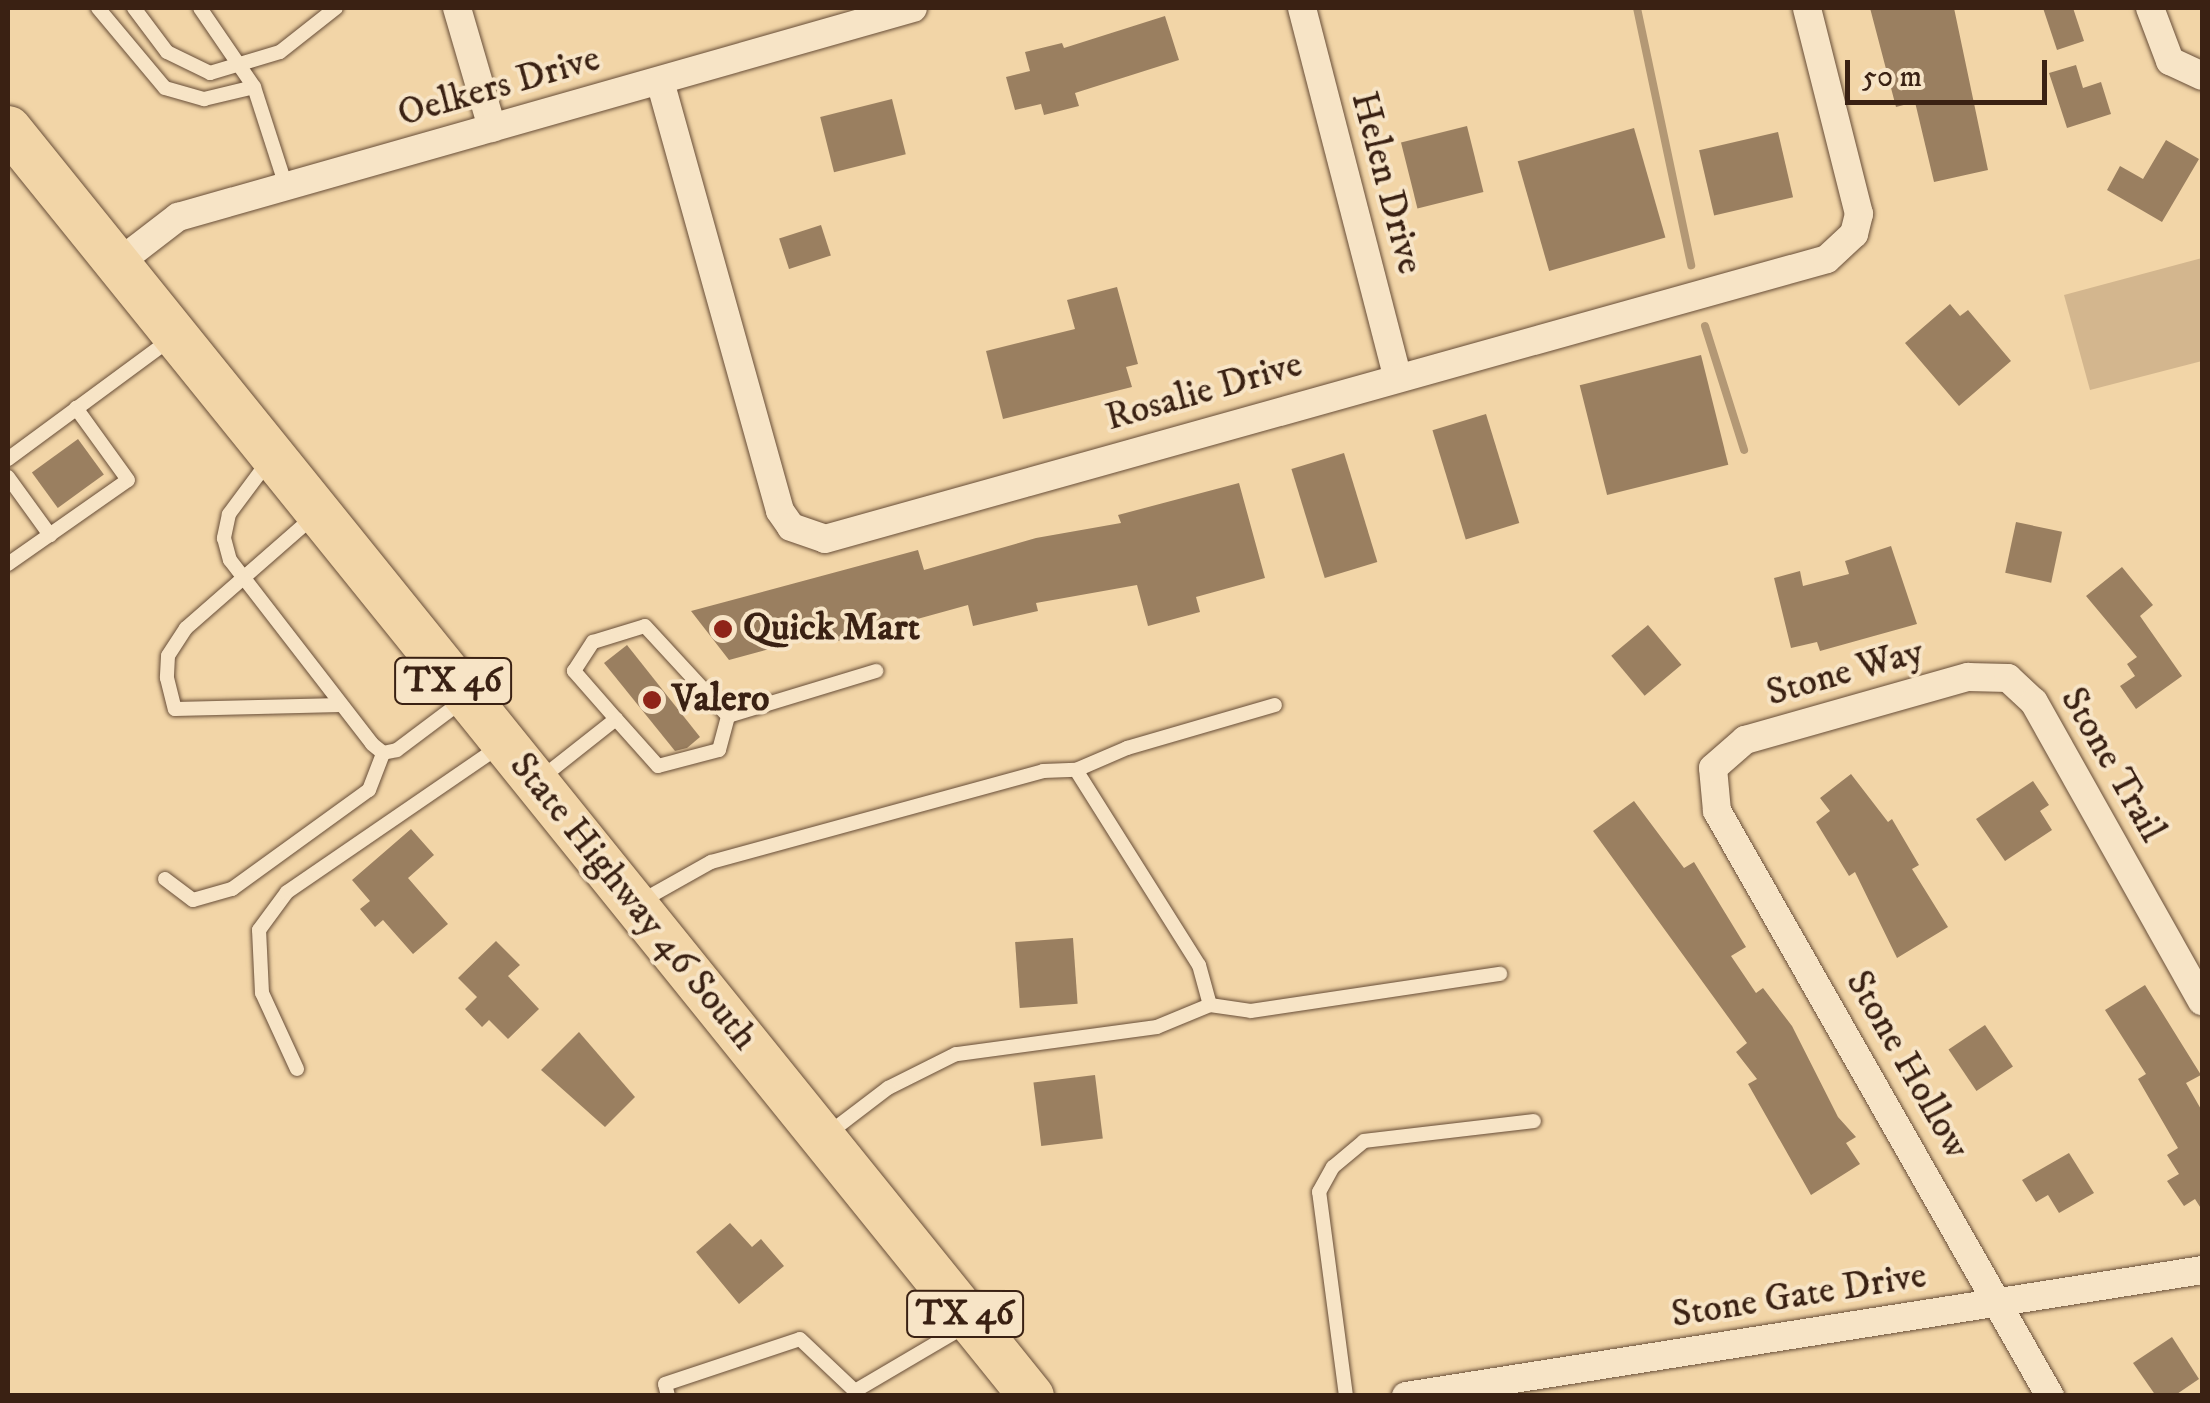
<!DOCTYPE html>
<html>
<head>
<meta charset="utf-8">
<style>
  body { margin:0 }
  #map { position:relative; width:2210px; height:1403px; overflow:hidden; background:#f2d5a7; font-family:"IM FELL DW Pica",serif }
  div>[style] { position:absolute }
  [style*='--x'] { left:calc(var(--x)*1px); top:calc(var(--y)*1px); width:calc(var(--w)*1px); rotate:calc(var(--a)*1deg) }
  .green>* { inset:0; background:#d3b68e }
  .stream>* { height:8px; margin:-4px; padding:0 4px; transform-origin:4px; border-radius:4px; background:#b39875 }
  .building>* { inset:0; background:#9a7f60; transform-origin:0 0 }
  .roads { filter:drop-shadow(0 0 2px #684e38) drop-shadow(0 0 2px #684e38) }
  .lane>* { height:14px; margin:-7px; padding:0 7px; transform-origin:7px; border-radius:7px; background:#f7e4c6 }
  .street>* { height:28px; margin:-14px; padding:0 14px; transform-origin:14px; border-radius:14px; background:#f7e4c6 }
  .primary>* { height:45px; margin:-22.5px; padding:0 22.5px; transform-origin:22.5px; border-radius:22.5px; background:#f2d5a7 }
  .dots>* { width:28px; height:28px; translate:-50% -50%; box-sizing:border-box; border:5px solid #f7e4c6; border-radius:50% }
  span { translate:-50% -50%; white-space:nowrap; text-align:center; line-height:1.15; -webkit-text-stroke:8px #f7e4c6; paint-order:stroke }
  .shield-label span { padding:2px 8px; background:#f7e4c6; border:2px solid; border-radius:8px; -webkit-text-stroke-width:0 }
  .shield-label { font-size:35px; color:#3a2113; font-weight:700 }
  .street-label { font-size:38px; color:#3a2113 }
  .poi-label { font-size:38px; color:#3a2113; font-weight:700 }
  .left { translate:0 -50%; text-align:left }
  .frame { position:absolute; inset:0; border:10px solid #3a2113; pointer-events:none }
  .scale { position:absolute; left:1845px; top:60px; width:202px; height:45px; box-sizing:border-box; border:5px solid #3a2113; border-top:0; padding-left:12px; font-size:30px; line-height:35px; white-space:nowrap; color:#3a2113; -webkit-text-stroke:8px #f7e4c6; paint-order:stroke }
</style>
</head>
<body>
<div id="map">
  <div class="green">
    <div style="clip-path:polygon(2202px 258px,2202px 361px,2090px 390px,2064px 295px)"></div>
  </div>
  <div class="stream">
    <div style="--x:1637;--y:8;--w:263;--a:78.1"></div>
    <div style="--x:1705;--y:326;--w:130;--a:72.5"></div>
  </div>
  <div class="building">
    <div style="clip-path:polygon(1870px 8px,1954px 8px,1988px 170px,1934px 182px,1915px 102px,1896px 107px)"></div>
    <div style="clip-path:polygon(2043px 8px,2073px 8px,2084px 41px,2057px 50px)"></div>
    <div style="clip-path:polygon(1165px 16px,1179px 60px,1075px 93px,1079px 106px,1044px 115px,1041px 104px,1015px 110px,1006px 77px,1030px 71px,1025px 52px,1062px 43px,1064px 48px)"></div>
    <div style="clip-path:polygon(2076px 65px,2083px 88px,2101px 82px,2111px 114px,2067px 128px,2049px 73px)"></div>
    <div style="left:892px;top:99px;width:57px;height:74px;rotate:76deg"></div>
    <div style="left:1467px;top:126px;width:68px;height:68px;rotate:76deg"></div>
    <div style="left:1634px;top:128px;width:114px;height:121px;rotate:74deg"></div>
    <div style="left:1778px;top:132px;width:67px;height:81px;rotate:77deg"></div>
    <div style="clip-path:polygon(2166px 140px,2199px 159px,2162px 222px,2107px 190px,2120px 166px,2143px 179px)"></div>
    <div style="left:821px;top:225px;width:32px;height:44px;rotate:72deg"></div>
    <div style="clip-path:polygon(1117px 287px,1138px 364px,1126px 367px,1132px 387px,1003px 419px,986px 351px,1075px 329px,1067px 300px)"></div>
    <div style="clip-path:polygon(1950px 304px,1960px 316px,1968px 310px,2011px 361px,1959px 406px,1905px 343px)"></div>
    <div style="left:1701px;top:355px;width:113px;height:125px;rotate:76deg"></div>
    <div style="left:1486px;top:414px;width:114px;height:56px;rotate:73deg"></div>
    <div style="left:78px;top:439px;width:44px;height:57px;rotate:54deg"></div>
    <div style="left:1344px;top:453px;width:114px;height:55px;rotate:73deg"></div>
    <div style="clip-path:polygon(1239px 483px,1265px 578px,1196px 597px,1200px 612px,1148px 626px,1137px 585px,1036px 603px,1038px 611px,973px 626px,968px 605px,834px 642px,831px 632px,729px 660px,691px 611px,918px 550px,924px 570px,1036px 538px,1121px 523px,1118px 515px)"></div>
    <div style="left:2016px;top:522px;width:47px;height:52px;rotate:12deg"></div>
    <div style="clip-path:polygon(1891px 546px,1917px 624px,1820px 651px,1817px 642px,1791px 648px,1774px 578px,1800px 571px,1803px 586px,1849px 574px,1845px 561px)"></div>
    <div style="clip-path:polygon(2122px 567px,2153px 605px,2140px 616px,2182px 676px,2136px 709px,2120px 686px,2135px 676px,2127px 664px,2137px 657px,2086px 596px)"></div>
    <div style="left:1648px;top:625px;width:52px;height:48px;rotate:50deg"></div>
    <div style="clip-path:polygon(627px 645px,700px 737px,687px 748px,675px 751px,604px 663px)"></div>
    <div style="clip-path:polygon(1851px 774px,1888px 822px,1892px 819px,1919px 865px,1912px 869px,1948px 927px,1897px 958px,1855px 872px,1849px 876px,1816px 822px,1830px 811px,1820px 798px)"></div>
    <div style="clip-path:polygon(2033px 781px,2049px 805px,2040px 811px,2052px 830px,2005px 861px,1976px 819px)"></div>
    <div style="clip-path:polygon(1634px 801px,1684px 868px,1694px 862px,1746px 947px,1731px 956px,1756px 993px,1763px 988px,1792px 1026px,1838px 1117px,1856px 1137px,1846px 1143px,1860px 1164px,1811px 1195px,1748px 1084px,1757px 1079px,1736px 1052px,1747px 1043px,1593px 831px)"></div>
    <div style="clip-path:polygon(411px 829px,434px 855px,408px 878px,448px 924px,413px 954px,383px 920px,375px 927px,360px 909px,370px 901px,352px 880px)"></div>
    <div style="left:1073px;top:938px;width:66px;height:58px;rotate:86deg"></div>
    <div style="clip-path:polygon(496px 941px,520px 965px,508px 976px,539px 1009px,508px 1039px,489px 1020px,482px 1027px,465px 1009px,477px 997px,458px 978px)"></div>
    <div style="clip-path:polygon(2145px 985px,2201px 1075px,2186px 1083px,2202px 1111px,2202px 1210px,2195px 1199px,2184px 1206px,2167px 1181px,2179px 1174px,2167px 1155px,2178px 1148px,2138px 1079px,2146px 1074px,2105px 1010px)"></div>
    <div style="left:1985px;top:1025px;width:50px;height:44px;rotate:56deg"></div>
    <div style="clip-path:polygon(579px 1032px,635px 1097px,605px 1127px,541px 1070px)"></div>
    <div style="left:1095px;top:1075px;width:64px;height:62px;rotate:83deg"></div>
    <div style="clip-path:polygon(2069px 1153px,2094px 1193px,2059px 1213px,2048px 1195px,2036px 1202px,2022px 1180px)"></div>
    <div style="clip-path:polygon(730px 1223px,752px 1247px,761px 1239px,784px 1266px,739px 1304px,696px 1252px)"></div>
    <div style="clip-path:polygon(2172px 1337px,2199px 1379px,2174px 1396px,2156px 1396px,2133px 1363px)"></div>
  </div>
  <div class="roads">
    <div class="lane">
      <div style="--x:98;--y:8;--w:104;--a:50.1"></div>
      <div style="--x:165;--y:88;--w:41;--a:15.8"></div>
      <div style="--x:204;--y:99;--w:51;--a:-13.5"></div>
      <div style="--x:134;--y:8;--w:55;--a:53.1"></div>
      <div style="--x:167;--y:52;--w:48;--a:26"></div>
      <div style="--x:210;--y:73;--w:73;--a:-16.7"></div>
      <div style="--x:280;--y:52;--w:71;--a:-38.2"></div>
      <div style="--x:200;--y:8;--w:96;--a:55.6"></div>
      <div style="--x:254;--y:87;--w:104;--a:72.1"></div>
      <div style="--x:8;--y:459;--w:202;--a:-36.4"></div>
      <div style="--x:267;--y:463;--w:64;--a:126.7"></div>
      <div style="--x:229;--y:514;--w:25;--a:102"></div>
      <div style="--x:224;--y:538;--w:23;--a:75"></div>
      <div style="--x:230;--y:560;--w:232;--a:52.3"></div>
      <div style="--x:372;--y:744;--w:14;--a:39"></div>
      <div style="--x:383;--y:753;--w:14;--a:-12"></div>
      <div style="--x:397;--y:750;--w:81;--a:-37"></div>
      <div style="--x:8;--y:477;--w:72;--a:54.1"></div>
      <div style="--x:313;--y:517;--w:169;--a:138.8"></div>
      <div style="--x:186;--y:628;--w:33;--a:123"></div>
      <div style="--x:168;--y:656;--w:22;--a:93"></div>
      <div style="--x:167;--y:678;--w:32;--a:76"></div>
      <div style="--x:175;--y:709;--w:166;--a:-1.4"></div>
      <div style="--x:8;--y:564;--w:146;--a:-35"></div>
      <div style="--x:128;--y:480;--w:89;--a:-125.8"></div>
      <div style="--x:616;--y:719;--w:64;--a:-131.2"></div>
      <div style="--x:574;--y:671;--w:35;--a:-57"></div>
      <div style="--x:593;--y:642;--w:54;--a:-17.1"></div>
      <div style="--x:645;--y:626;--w:122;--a:47.3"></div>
      <div style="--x:1076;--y:770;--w:56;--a:-23.3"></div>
      <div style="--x:1127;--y:748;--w:154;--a:-16.2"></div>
      <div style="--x:540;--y:779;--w:97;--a:-38.3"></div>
      <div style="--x:616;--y:719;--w:63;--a:48.2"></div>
      <div style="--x:658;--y:766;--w:63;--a:-14.7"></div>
      <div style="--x:719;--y:750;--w:35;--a:-75"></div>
      <div style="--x:728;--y:716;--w:155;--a:-16.9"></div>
      <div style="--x:165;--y:879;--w:35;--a:37"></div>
      <div style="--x:193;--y:900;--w:41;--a:-15.8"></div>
      <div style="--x:232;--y:889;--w:169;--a:-35.9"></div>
      <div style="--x:369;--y:790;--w:40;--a:-69"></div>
      <div style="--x:638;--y:903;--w:84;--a:-29.3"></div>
      <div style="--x:711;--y:862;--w:344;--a:-15.3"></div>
      <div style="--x:1043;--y:771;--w:33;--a:-2"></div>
      <div style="--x:1076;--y:770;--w:231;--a:57.8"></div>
      <div style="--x:1199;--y:965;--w:41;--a:74.6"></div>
      <div style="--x:1210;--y:1005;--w:57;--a:157.5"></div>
      <div style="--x:1157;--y:1027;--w:203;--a:172.3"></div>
      <div style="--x:956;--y:1054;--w:76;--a:153.4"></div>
      <div style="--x:888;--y:1088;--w:74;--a:142.7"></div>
      <div style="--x:1210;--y:1005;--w:41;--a:8.3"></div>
      <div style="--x:1251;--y:1011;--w:252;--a:-8.5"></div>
      <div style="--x:297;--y:1069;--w:84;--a:-114.7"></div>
      <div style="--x:262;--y:993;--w:63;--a:-92.7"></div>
      <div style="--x:259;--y:930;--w:47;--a:-53.6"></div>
      <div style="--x:287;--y:892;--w:257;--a:-34.4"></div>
      <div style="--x:855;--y:1391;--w:130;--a:-30.5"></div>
      <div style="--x:668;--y:1396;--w:12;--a:-104"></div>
      <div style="--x:665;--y:1384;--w:142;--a:-18.4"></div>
      <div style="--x:800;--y:1339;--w:76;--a:43.4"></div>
      <div style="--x:1346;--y:1396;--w:206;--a:-97.5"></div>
      <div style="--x:1319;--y:1192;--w:29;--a:-61"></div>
      <div style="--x:1333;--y:1167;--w:40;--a:-40"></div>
      <div style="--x:1364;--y:1141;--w:171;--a:-6.7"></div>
    </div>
    <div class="street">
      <div style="--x:457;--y:8;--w:125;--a:73.7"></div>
      <div style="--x:1302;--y:8;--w:380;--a:75.5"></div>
      <div style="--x:2150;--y:8;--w:57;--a:69.3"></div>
      <div style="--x:2170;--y:61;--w:35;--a:25"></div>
      <div style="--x:660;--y:81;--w:446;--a:74.4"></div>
      <div style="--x:780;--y:511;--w:19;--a:55"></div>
      <div style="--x:791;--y:527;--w:36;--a:19"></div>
      <div style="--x:825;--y:539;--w:1040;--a:-15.61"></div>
      <div style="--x:1827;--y:259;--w:37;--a:-43"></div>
      <div style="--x:1854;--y:234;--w:21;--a:-76"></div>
      <div style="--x:1859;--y:214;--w:212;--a:-104.2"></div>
      <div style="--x:118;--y:263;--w:76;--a:-37.5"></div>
      <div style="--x:178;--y:217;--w:764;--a:-15.87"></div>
      <div style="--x:1406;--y:1396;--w:806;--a:-8.99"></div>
      <div style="--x:2050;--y:1396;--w:673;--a:-119.65"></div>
      <div style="--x:1717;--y:811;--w:43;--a:-95.3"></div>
      <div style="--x:1713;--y:768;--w:43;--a:-41.2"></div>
      <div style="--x:1745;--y:740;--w:232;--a:-15.8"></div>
      <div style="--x:1968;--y:677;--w:40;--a:1.4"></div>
      <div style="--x:2008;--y:678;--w:35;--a:43"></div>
      <div style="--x:2034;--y:702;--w:343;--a:60.7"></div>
    </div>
    <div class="primary">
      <div style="--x:8;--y:128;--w:1629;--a:51.1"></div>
    </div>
  </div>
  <div class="dots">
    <div style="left:723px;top:629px;background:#8f2418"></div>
    <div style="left:652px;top:700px;background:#8f2418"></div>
  </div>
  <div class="shield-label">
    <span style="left:453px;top:681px">TX 46</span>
    <span style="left:965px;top:1314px">TX 46</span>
  </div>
  <div class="street-label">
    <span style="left:499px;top:87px;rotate:-16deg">Oelkers Drive</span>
    <span style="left:1386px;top:183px;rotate:75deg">Helen Drive</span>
    <span style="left:1204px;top:392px;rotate:-16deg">Rosalie Drive</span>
    <span style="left:1845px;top:673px;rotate:-16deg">Stone Way</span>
    <span style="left:2112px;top:765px;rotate:60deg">Stone Trail</span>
    <span style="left:633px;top:902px;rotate:51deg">State Highway 46 South</span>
    <span style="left:1907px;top:1065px;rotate:60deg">Stone Hollow</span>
    <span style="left:1799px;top:1296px;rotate:-9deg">Stone Gate Drive</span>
  </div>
  <div class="poi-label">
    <span class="left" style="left:743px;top:629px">Quick Mart</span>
    <span class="left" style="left:672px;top:700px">Valero</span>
  </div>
  <div class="frame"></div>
  <div class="scale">50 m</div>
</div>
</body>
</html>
